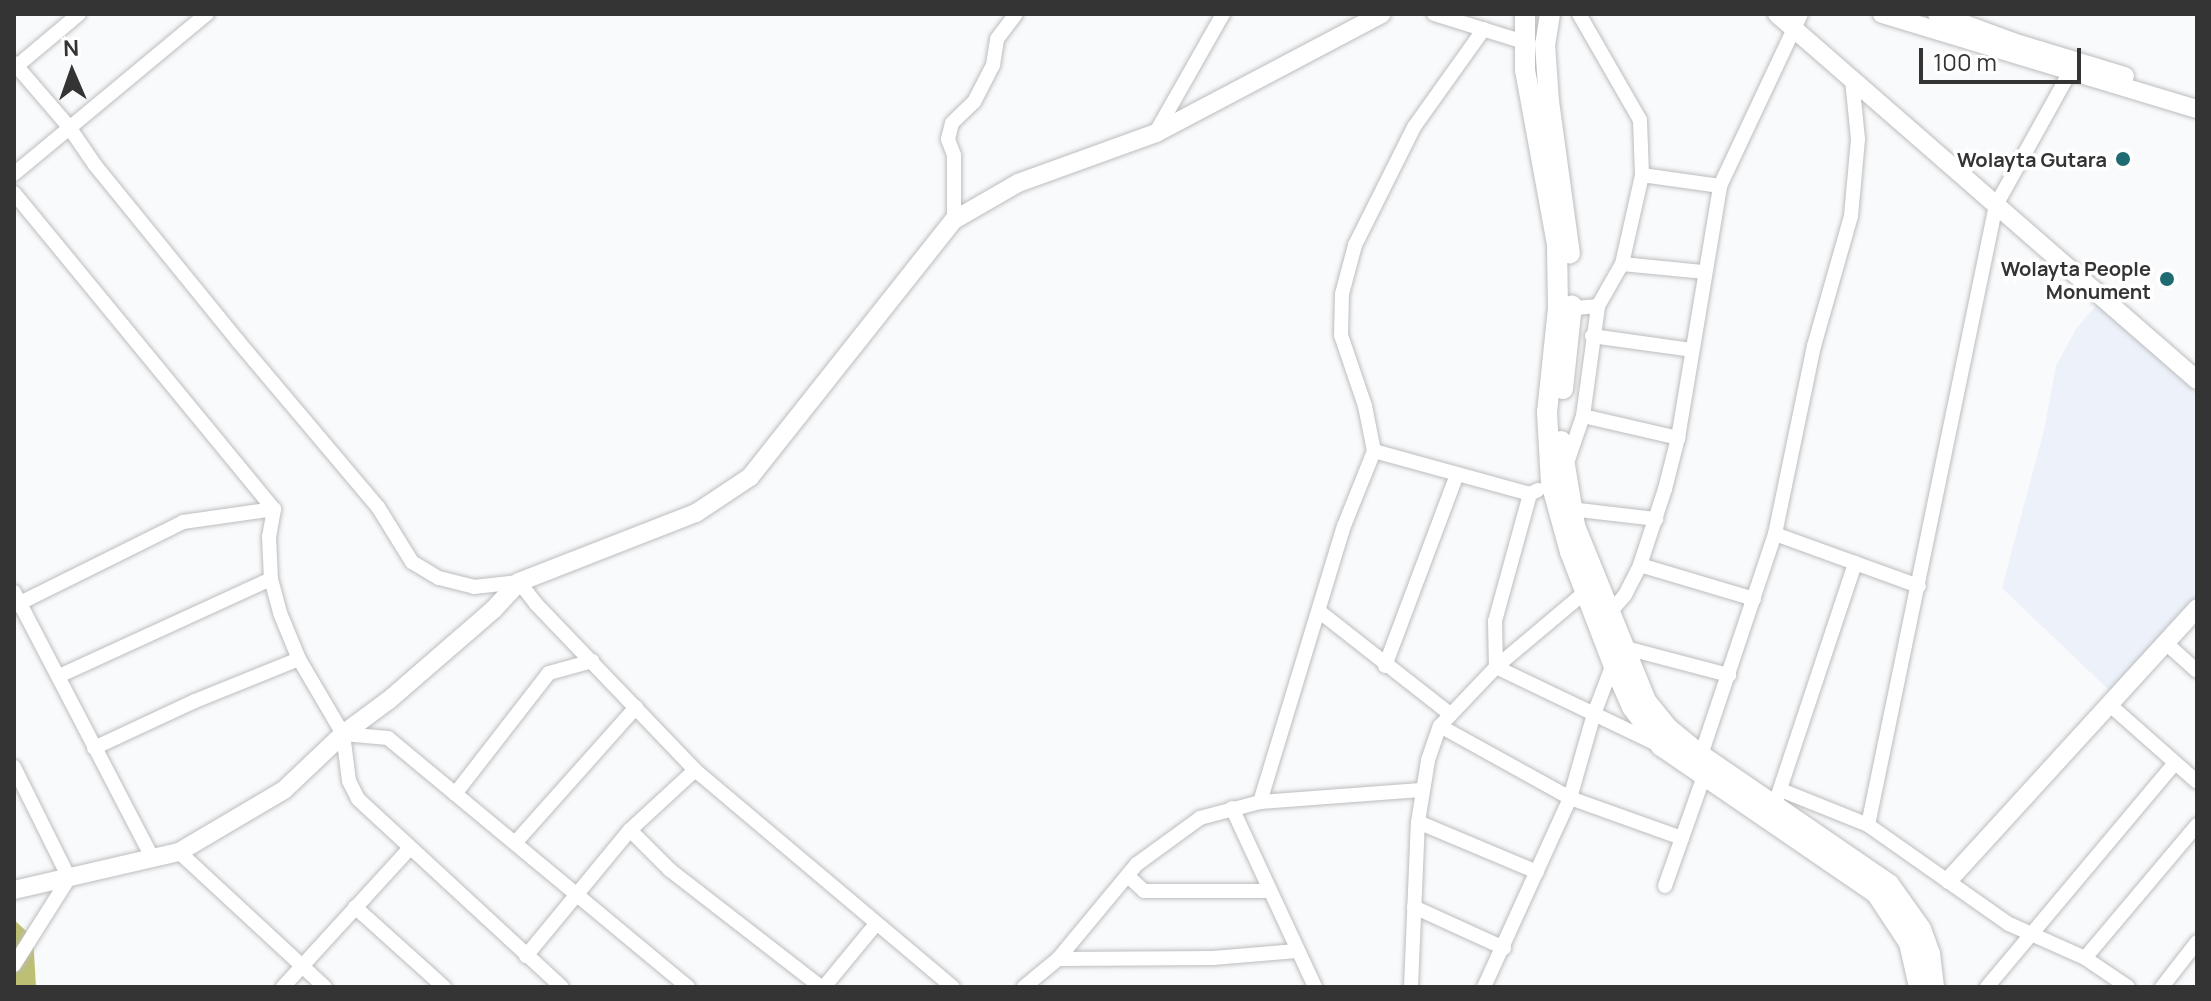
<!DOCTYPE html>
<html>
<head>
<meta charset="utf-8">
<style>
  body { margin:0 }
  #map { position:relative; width:2211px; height:1001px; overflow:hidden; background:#f9fafc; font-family:Manrope,sans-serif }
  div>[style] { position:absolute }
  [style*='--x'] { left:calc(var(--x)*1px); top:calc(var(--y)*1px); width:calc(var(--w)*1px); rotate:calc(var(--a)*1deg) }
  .built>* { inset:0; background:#ecf1fa }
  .forest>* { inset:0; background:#bcbf74 }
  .roads { filter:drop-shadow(0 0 2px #bcbdbe) drop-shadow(0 0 2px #bcbdbe) }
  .minor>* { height:14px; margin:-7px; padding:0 7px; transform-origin:7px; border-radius:7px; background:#fff }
  .major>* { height:18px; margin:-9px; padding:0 9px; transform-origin:9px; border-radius:9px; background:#fff }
  .highway>* { height:20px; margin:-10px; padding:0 10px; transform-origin:10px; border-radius:10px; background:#fff }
  .dots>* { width:22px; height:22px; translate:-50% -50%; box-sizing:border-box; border:4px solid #fff; border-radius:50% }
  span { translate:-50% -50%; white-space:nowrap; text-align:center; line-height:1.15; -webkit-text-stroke:7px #fff; paint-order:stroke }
  .poi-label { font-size:20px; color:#343435; font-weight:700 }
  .right { translate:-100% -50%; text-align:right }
  .frame { position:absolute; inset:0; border:16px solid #343435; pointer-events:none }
  .north { position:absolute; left:32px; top:32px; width:80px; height:80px; -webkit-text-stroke:6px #fff; paint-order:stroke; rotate:358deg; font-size:22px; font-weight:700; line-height:32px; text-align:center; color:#343435 }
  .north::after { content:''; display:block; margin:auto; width:28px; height:36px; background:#343435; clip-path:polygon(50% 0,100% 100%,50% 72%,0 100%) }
  .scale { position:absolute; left:1919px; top:48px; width:162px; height:36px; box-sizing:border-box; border:4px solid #343435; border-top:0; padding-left:10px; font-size:24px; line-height:28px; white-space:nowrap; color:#343435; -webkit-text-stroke:6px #fff; paint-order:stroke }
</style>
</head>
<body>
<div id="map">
  <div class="built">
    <div style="clip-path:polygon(2098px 303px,2197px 394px,2197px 600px,2112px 693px,2002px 588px,2044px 430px,2056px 366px,2076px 329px)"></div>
  </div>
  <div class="forest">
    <div style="clip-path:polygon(14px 920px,33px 937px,36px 987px,14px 987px)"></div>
  </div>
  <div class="roads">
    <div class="minor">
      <div style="--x:1434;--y:14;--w:94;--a:17.3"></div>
      <div style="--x:14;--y:63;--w:84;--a:49.3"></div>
      <div style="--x:69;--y:127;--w:46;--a:55.6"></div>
      <div style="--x:95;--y:165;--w:227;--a:50.9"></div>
      <div style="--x:238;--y:341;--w:217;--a:49.9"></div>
      <div style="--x:378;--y:507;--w:65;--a:58.3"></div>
      <div style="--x:412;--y:562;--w:31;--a:31"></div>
      <div style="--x:439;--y:578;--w:36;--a:14"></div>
      <div style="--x:474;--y:587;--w:45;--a:-6.3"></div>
      <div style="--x:519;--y:582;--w:28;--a:52"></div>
      <div style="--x:536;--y:604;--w:230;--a:46.2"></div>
      <div style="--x:695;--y:770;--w:337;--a:40.1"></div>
      <div style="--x:17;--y:66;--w:81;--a:-40"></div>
      <div style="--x:1156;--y:132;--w:136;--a:-60.4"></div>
      <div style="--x:14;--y:174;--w:251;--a:-39.7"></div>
      <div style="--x:1642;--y:175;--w:79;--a:8"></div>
      <div style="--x:14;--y:193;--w:409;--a:50.6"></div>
      <div style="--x:274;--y:509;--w:28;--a:100"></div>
      <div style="--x:269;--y:537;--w:42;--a:87.3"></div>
      <div style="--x:271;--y:579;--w:35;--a:75"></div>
      <div style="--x:280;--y:613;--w:50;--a:67.6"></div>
      <div style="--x:299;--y:659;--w:87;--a:59.6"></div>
      <div style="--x:343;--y:734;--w:47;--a:82.7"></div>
      <div style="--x:349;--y:781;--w:20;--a:63"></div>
      <div style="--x:358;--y:799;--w:277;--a:42.7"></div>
      <div style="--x:954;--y:220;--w:65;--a:-90"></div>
      <div style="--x:954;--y:155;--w:17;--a:-111"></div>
      <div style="--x:948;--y:139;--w:16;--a:-76"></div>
      <div style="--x:952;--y:123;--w:30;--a:-44"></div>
      <div style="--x:974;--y:102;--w:42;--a:-62.8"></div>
      <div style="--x:993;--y:65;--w:26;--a:-81"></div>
      <div style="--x:997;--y:39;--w:31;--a:-53"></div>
      <div style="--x:1622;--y:264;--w:81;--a:5.6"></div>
      <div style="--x:1564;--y:309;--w:34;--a:-5"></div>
      <div style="--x:1598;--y:306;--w:48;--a:-60.3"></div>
      <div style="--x:1622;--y:264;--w:91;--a:-77.3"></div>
      <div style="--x:1642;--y:175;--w:55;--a:-92.1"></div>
      <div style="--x:1640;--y:120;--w:122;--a:-119.9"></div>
      <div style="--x:1592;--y:336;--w:100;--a:8"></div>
      <div style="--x:1583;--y:416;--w:98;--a:13"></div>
      <div style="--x:1374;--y:451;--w:162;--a:15.4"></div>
      <div style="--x:1530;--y:494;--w:9;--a:-27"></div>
      <div style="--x:1566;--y:466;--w:53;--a:-71.2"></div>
      <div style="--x:1583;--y:416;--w:111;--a:-82.2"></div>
      <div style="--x:1530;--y:494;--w:132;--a:105.4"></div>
      <div style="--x:1495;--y:621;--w:46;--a:88.8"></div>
      <div style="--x:1496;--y:667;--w:178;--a:25.6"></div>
      <div style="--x:1571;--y:509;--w:86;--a:6.7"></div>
      <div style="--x:1775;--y:534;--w:153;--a:19.9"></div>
      <div style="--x:1640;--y:565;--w:119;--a:16.6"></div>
      <div style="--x:14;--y:592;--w:299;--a:62.5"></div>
      <div style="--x:14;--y:606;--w:189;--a:-26.4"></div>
      <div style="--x:183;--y:522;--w:92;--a:-8.1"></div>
      <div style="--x:1320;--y:612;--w:164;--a:38.1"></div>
      <div style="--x:1605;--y:618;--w:30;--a:-49"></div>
      <div style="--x:1625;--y:595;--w:34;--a:-63"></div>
      <div style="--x:1640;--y:565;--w:80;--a:-71.8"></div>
      <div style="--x:1665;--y:489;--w:53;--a:-75.7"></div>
      <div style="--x:1678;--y:438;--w:255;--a:-80.5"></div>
      <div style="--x:1720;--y:186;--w:190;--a:-64.8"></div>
      <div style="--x:2167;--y:644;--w:40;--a:42"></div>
      <div style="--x:1622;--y:647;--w:111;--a:14.7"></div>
      <div style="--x:1385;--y:666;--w:205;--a:-69.4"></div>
      <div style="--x:59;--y:676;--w:233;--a:-24.6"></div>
      <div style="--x:2110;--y:705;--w:116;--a:41.5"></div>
      <div style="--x:1440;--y:726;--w:149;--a:29"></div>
      <div style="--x:1570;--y:798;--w:119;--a:19.7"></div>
      <div style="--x:343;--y:734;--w:45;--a:5.1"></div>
      <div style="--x:388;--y:738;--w:390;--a:39.7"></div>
      <div style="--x:94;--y:748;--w:111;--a:-25"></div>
      <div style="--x:195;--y:701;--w:112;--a:-22"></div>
      <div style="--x:1699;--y:761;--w:239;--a:-71.5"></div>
      <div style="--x:1775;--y:534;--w:192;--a:-78.3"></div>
      <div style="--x:1814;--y:346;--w:135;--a:-74.1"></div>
      <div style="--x:1851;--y:216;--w:77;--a:-84.8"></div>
      <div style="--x:1858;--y:139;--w:59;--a:-95.8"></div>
      <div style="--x:14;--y:767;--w:124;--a:63.6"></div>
      <div style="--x:69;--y:878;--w:103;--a:122.3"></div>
      <div style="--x:1781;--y:790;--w:94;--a:21.9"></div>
      <div style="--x:1868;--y:825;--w:172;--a:35.1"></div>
      <div style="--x:2009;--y:924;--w:83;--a:24.1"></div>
      <div style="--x:2085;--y:958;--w:52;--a:34"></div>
      <div style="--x:455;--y:794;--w:153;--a:-52.2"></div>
      <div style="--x:549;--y:673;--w:45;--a:-15.6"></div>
      <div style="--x:1777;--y:798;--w:248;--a:-71.6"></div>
      <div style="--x:1260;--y:802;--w:161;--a:-4.3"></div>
      <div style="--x:1232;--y:808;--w:197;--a:65.1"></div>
      <div style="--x:1418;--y:822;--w:129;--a:22.8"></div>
      <div style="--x:1868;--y:825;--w:633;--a:-78.34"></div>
      <div style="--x:1996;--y:205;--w:162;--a:-60.9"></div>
      <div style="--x:630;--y:830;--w:57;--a:45"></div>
      <div style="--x:670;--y:870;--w:191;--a:37.8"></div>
      <div style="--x:515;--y:843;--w:182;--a:-48.3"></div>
      <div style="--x:179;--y:852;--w:199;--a:42.8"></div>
      <div style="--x:1128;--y:876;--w:22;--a:43"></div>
      <div style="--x:1144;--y:891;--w:124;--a:0"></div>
      <div style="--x:1665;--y:886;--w:117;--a:-70.5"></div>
      <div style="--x:355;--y:907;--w:120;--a:42"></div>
      <div style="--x:1414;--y:907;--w:99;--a:24.5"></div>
      <div style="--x:526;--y:956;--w:163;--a:-50.5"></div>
      <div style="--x:630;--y:830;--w:88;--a:-42.7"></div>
      <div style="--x:2085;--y:958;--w:174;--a:-49.9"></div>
      <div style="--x:1058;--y:959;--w:155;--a:-0.4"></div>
      <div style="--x:1213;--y:958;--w:84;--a:-4.8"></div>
      <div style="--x:283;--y:987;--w:188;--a:-47.6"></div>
      <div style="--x:824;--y:987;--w:82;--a:-50.5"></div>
      <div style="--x:1024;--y:987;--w:44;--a:-39.5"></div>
      <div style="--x:1058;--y:959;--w:124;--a:-50.3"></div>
      <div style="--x:1137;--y:864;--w:78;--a:-36.1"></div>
      <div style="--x:1200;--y:818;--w:62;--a:-14.9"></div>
      <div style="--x:1260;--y:802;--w:288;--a:-73.1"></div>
      <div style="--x:1344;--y:526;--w:81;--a:-68.2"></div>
      <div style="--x:1374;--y:451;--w:46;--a:-101.3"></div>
      <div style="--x:1365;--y:406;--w:75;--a:-108.7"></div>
      <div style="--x:1341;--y:335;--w:41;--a:-88.6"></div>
      <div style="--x:1342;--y:294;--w:51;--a:-75.1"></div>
      <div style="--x:1355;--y:245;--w:132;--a:-63.4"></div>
      <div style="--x:1414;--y:127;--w:120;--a:-54.5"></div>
      <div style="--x:1411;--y:987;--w:165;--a:-87.6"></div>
      <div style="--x:1418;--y:822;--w:63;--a:-80.8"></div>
      <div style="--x:1428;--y:760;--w:36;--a:-71"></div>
      <div style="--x:1440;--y:726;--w:81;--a:-46.5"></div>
      <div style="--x:1496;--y:667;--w:116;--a:-40.1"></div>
      <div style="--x:1484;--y:987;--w:208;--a:-65.5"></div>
      <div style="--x:1570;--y:798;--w:87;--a:-74.1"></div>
      <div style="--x:1594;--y:714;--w:53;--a:-69.2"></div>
      <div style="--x:1987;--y:987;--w:291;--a:-50"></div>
      <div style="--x:2162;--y:987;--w:57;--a:-52.1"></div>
    </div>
    <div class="major">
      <div style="--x:1777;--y:14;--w:557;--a:41.07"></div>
      <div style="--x:1882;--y:14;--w:329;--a:16.8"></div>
      <div style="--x:1937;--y:14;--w:81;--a:20.2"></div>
      <div style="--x:2013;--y:42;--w:117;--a:16.9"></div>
      <div style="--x:1949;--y:880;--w:368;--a:-47.6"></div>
      <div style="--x:14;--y:890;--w:169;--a:-13"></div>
      <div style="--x:179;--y:852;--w:122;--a:-30.6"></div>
      <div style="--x:284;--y:790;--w:81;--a:-43.5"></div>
      <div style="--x:343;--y:734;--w:57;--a:-36.5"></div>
      <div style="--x:389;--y:700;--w:138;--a:-40.9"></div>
      <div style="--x:493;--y:610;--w:38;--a:-47"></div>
      <div style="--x:519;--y:582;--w:190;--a:-21.3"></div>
      <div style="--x:696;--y:513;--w:65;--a:-33.7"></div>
      <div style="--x:750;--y:477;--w:328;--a:-51.6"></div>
      <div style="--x:954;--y:220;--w:74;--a:-30"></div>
      <div style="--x:1018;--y:183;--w:147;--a:-19.9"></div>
      <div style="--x:1156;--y:133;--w:255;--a:-27.8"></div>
    </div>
    <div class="highway">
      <div style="--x:1525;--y:14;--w:56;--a:90"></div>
      <div style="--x:1525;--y:70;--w:178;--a:79.6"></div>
      <div style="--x:1557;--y:245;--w:63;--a:89.1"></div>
      <div style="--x:1558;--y:308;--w:105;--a:96"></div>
      <div style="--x:1547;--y:412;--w:71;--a:86.8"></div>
      <div style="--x:1551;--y:483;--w:72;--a:74.6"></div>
      <div style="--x:1570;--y:552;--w:120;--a:69"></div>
      <div style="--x:1613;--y:664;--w:47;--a:66.2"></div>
      <div style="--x:1632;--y:707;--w:49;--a:53.4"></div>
      <div style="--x:1661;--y:746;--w:260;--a:34.4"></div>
      <div style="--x:1876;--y:893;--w:60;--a:56.6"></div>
      <div style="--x:1909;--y:943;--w:45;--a:77.2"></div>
      <div style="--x:1550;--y:14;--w:30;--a:99"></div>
      <div style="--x:1545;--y:44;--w:57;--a:86"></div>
      <div style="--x:1549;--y:101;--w:154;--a:82.2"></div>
      <div style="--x:1563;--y:389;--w:84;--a:-83.9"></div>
      <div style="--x:1561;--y:441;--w:86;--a:80.6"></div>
      <div style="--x:1575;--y:526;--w:189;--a:67.9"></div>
      <div style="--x:1646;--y:701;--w:36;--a:51"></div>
      <div style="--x:1669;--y:729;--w:43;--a:39.3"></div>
      <div style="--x:1702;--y:756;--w:227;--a:34.4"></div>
      <div style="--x:1889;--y:884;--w:55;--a:54.6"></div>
      <div style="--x:1921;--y:929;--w:27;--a:70"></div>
      <div style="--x:1930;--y:954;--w:33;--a:83"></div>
    </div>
  </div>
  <div class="dots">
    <div style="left:2123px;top:159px;background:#1f6b72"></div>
    <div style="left:2167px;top:279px;background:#1f6b72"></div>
  </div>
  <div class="poi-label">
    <span class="right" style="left:2107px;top:159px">Wolayta Gutara</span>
    <span class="right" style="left:2151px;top:280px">Wolayta People<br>Monument</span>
  </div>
  <div class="frame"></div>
  <div class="north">N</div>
  <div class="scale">100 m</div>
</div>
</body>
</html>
